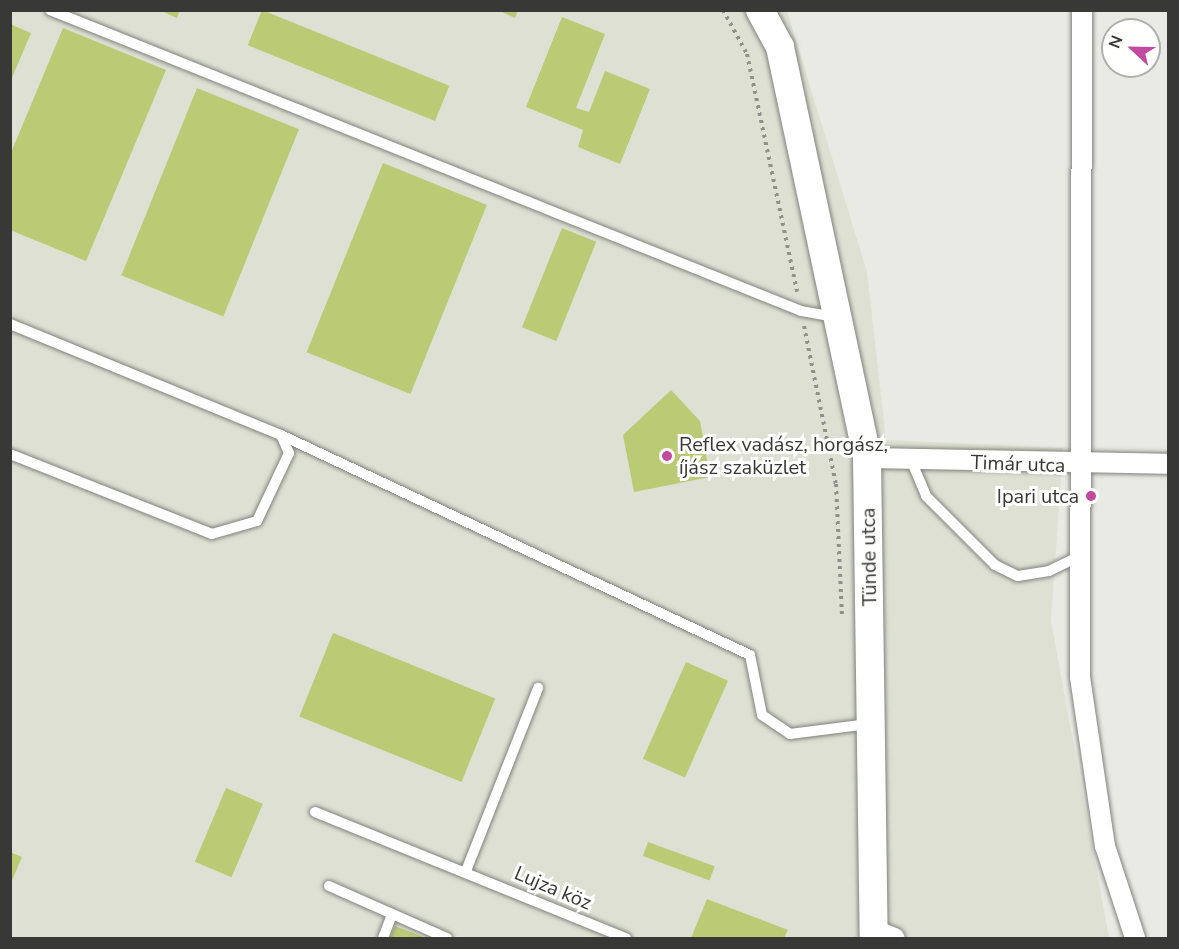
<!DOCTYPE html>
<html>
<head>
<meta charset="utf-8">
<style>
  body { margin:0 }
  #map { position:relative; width:1179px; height:949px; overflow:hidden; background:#e9eae4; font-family:"Nunito Sans",sans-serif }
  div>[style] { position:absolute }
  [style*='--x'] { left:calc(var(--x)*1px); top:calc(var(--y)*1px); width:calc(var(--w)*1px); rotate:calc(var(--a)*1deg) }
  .built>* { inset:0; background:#dde0d3 }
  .building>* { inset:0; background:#bbca75; transform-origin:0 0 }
  .path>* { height:4px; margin-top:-2px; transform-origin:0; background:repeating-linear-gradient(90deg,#90918c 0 3px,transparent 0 7.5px) }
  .roads { filter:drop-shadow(0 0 2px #81837d) drop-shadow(0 0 2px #81837d) }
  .lane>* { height:10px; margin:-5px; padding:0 5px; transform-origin:5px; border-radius:5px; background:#fff }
  .street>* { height:20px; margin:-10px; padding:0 10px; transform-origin:10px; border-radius:10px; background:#fff }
  .secondary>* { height:28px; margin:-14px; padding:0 14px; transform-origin:14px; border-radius:14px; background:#fff }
  .dots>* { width:16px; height:16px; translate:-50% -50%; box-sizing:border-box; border:3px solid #fffffe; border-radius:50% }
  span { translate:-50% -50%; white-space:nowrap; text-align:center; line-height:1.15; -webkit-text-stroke:6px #fffffe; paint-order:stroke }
  .poi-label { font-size:20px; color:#383936 }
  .left { translate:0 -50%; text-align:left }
  .right { translate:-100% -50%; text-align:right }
  .street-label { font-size:20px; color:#383936 }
  .frame { position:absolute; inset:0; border:12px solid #383936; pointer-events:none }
  .north { position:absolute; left:1101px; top:18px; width:60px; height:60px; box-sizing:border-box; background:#fffffe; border:2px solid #afb0ae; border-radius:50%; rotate:292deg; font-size:16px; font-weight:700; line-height:24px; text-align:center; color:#383936 }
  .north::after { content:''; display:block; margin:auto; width:21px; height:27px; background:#c24a9f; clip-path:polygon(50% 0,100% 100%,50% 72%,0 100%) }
</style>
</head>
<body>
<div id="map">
  <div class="built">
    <div style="clip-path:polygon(10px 11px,787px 11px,867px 272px,886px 440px,1063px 448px,1051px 621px,1109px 938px,11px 938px)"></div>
  </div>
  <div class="building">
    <div style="clip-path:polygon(159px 10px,180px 10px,177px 18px)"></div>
    <div style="left:262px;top:10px;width:202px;height:38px;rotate:22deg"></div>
    <div style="clip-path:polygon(498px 10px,518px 10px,515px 18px)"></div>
    <div style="clip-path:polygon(562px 17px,605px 34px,576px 108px,589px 112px,605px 71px,650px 89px,620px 164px,578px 147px,583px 130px,526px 107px)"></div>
    <div style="clip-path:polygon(10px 24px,31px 33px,11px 80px,10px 80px)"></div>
    <div style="clip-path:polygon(63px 28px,166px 70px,86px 261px,10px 230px,10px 155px)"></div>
    <div style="left:197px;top:88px;width:110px;height:202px;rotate:22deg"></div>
    <div style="left:383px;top:163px;width:112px;height:204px;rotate:22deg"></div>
    <div style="left:562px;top:228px;width:37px;height:107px;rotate:22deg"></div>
    <div style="clip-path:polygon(671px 390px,700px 421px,710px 477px,634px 492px,623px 435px)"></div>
    <div style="left:333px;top:633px;width:175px;height:90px;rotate:22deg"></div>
    <div style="left:686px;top:662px;width:46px;height:106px;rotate:24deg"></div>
    <div style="left:226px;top:788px;width:40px;height:80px;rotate:23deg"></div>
    <div style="left:648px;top:842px;width:71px;height:15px;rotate:20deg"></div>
    <div style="clip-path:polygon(10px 852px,22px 857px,10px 885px)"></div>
    <div style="clip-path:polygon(707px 899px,788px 930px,784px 938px,691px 938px)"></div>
    <div style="clip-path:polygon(395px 926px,426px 938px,390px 938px)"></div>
  </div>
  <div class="path">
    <div style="--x:723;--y:10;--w:50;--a:61.4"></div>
    <div style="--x:747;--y:54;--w:243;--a:78.1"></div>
    <div style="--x:804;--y:326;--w:161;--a:78.6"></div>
    <div style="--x:836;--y:484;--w:131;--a:87.4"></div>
  </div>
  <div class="roads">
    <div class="lane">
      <div style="--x:50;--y:10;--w:809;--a:21.84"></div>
      <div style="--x:801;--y:311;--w:34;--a:10"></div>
      <div style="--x:10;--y:324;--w:293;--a:22.3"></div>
      <div style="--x:281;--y:435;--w:20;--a:66"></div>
      <div style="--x:289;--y:453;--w:75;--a:115.2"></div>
      <div style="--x:257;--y:521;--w:47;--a:163.9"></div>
      <div style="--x:212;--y:534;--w:217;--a:-158.4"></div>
      <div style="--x:281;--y:435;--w:518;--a:25.13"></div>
      <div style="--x:750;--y:655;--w:61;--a:78.7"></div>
      <div style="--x:762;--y:715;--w:34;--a:34"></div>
      <div style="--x:790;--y:734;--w:79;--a:-7.3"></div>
      <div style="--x:911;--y:460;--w:39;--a:67"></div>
      <div style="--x:926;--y:496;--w:98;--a:45"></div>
      <div style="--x:995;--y:565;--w:25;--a:26"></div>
      <div style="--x:1018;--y:576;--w:31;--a:-9"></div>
      <div style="--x:1049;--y:571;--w:32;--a:-26"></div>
      <div style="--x:315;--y:812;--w:336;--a:22.1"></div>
      <div style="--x:466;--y:871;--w:197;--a:-68.5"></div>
      <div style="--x:329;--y:886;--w:129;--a:23.8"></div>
      <div style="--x:383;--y:938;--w:25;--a:-69"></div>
    </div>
    <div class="street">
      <div style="--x:1082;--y:10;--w:667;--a:90.17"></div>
      <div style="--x:1080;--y:677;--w:171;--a:81.6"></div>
      <div style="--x:1105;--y:846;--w:97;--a:71.9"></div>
      <div style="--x:867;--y:458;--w:301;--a:1.1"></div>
      <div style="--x:874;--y:930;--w:22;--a:21"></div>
    </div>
    <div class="secondary">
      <div style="--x:760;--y:10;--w:42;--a:61.6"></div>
      <div style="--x:780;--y:47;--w:420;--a:78"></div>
      <div style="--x:867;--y:458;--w:480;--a:89.2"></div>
    </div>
  </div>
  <div class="dots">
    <div style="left:667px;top:456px;background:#c24a9f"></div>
    <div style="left:1091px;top:496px;background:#c24a9f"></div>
  </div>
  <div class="poi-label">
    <span class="left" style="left:679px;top:456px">Reflex vadász, horgász,<br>íjász szaküzlet</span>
    <span class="right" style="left:1079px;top:496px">Ipari utca</span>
  </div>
  <div class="street-label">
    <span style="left:1018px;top:464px;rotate:2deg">Timár utca</span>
    <span style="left:869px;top:557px;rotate:-91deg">Tünde utca</span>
    <span style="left:553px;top:888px;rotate:23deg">Lujza köz</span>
  </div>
  <div class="frame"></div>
  <div class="north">N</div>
</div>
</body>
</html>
